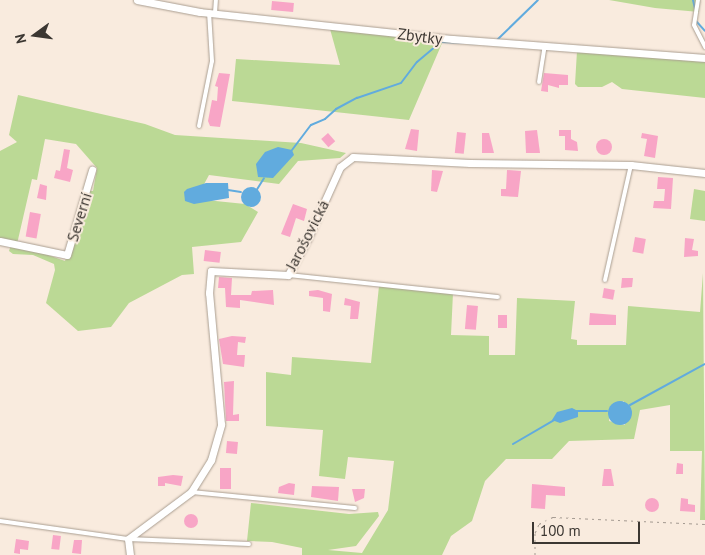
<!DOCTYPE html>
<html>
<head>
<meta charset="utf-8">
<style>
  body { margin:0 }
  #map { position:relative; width:705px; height:555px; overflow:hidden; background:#f9ebde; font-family:"PT Sans",sans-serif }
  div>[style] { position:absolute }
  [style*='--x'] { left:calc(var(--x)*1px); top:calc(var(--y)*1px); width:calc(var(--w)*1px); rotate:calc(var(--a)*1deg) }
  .green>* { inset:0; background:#bbd995 }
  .water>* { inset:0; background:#61abde }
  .round { border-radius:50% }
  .stream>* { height:2px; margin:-1px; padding:0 1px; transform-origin:1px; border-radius:1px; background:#61abde }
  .building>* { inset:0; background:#f8a5c6; transform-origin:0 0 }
  .path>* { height:1px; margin-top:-0.5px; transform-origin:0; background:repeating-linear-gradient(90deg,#a39990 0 2.5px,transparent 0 6.5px) }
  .roads { filter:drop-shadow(0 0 1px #aa9e91) drop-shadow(0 0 1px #aa9e91) }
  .service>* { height:4px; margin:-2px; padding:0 2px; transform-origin:2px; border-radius:2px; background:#fff }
  .minor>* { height:7px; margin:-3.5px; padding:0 3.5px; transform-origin:3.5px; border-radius:3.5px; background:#fff }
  span { translate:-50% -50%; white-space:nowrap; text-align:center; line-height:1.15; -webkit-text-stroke:4px #f9ebde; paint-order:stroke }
  .street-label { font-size:16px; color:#3c3732 }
  .north { position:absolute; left:10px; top:10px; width:50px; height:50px; -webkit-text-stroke:4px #f9ebde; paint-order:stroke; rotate:256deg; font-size:14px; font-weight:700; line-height:20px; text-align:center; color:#3c3732 }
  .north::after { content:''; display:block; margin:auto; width:18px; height:22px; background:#3c3732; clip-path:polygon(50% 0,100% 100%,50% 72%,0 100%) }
  .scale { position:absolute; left:532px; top:522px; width:108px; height:22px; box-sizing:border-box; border:2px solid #3c3732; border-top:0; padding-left:6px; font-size:15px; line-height:18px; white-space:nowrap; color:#3c3732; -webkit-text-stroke:4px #f9ebde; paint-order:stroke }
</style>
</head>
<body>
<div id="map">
  <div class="green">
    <div style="clip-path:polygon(609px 0,699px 0,699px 12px,655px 8px)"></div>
    <div style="clip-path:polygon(330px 29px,443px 41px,409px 120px,232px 101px,236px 59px,340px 65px)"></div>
    <div style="clip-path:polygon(577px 51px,705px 62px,705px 98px,622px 89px,612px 82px,602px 87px,578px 87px,575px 84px)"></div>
    <div style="clip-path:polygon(evenodd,18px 95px,145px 124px,175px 135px,301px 143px,346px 153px,340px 158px,298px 161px,279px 184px,209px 175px,196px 199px,245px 204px,258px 212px,241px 242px,192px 247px,194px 274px,182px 275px,129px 303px,111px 327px,78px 331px,46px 303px,55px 270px,54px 264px,33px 255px,13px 254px,9px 251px,11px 245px,0 243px,0 151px,17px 142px,9px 135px,18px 95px,45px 139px,76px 144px,97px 168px,93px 191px,87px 191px,65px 261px,17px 244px,32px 179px,37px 180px,45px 139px)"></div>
    <div style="clip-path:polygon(694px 189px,705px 191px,705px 221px,690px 219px)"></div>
    <div style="clip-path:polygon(evenodd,703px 273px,705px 520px,700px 520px,702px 451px,670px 451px,670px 405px,640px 410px,634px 439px,569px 441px,552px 459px,506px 459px,485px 481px,472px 521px,451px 536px,442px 555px,302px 555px,302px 548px,272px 542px,247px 541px,251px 503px,349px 514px,378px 512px,379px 516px,356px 546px,328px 550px,362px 553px,388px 510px,394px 461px,348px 457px,345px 479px,319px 476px,323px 430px,266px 426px,266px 372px,291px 375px,292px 357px,371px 363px,379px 286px,453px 293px,451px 335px,489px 336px,489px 355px,515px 355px,517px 298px,575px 301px,571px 339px,577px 340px,577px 345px,626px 345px,628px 306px,700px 312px,703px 273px,624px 401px,625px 425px,609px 421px,610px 407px,624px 401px)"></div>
  </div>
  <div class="water">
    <div style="clip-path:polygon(278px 147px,292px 150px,294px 155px,273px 178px,258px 177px,256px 164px,265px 152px)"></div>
    <div style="clip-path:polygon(206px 183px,228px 183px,229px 198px,194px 204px,185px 201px,184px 192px,187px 189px)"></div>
    <div class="round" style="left:241px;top:187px;width:20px;height:20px"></div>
    <div class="round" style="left:608px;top:401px;width:24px;height:24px"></div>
    <div style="clip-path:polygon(572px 408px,578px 411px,578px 417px,560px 423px,552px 420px,557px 412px)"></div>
  </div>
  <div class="stream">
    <div style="--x:693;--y:0;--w:9;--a:77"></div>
    <div style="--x:696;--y:21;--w:13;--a:48"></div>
    <div style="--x:497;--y:40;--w:57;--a:-44.3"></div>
    <div style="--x:292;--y:150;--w:31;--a:-53"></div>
    <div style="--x:311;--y:125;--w:15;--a:-23"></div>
    <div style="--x:325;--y:119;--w:15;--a:-42"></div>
    <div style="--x:336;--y:109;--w:24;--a:-28"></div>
    <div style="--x:357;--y:98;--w:46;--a:-18.8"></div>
    <div style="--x:401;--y:83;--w:26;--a:-53"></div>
    <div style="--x:417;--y:62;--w:31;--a:-40"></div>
    <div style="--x:441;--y:42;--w:50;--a:2.3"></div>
    <div style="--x:228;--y:190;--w:13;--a:9"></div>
    <div style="--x:256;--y:191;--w:15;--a:-58"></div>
    <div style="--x:630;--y:405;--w:85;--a:-28.7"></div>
    <div style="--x:577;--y:411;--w:30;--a:0"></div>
    <div style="--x:513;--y:444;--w:48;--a:-30.3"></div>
  </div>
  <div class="building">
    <div style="left:272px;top:1px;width:22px;height:9px;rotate:5deg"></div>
    <div style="clip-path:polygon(219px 73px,230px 74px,220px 127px,210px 126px,208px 121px,212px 100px,217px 101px,218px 87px,215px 86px)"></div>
    <div style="clip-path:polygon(544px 73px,568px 75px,568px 85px,559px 85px,559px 88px,548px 85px,548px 92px,541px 91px)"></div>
    <div style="clip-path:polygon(411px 129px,419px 130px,417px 151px,405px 149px)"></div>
    <div style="clip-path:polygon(537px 130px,540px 153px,526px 153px,525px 131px)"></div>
    <div style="clip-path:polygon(559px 130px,571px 130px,571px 139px,577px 142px,578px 151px,565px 150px,565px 136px,559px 136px)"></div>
    <div style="left:457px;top:132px;width:9px;height:21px;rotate:6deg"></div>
    <div style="left:328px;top:133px;width:11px;height:9px;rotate:49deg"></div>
    <div style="clip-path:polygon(482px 133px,489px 133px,494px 153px,482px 153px)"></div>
    <div style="clip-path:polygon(642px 133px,658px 136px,655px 158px,644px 156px,647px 139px,641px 138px)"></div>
    <div class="round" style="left:596px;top:139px;width:16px;height:16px"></div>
    <div style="clip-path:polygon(64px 149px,70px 150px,67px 168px,73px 170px,70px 182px,54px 178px,56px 170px,60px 171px)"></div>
    <div style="clip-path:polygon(432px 170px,443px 171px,437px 192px,431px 191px)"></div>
    <div style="clip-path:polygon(507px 170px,521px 171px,518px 197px,501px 196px,501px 189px,506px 189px)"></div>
    <div style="clip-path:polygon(658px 177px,673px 178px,671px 209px,653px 208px,654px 201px,664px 201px,665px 189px,657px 189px)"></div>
    <div style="clip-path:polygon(40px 184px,47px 186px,46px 200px,37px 198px)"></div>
    <div style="clip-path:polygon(293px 204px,307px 209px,304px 221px,296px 218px,290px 237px,281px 234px)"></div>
    <div style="left:30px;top:212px;width:11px;height:25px;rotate:10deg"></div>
    <div style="left:635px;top:237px;width:11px;height:15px;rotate:10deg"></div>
    <div style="clip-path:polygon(685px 238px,694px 239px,692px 250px,698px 251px,698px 256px,684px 257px)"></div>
    <div style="left:205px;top:250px;width:16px;height:11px;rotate:7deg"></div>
    <div style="clip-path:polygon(219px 277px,232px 278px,231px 295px,251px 295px,252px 291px,273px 290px,274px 305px,240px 300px,240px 308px,226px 307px,225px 288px,218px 288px)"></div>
    <div style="clip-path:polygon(622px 278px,633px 278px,632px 287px,621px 288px)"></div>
    <div style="left:604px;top:288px;width:11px;height:10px;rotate:10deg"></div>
    <div style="clip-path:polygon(318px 290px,332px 294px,330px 312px,323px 311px,323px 298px,309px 296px,309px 291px)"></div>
    <div style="clip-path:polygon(345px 298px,360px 302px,358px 319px,350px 319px,351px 306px,344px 305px)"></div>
    <div style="left:467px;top:305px;width:11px;height:24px;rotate:5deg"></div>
    <div style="clip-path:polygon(590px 313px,616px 315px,616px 325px,589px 325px)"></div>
    <div style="left:498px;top:315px;width:9px;height:13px"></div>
    <div style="clip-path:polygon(232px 336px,246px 337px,245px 343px,238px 342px,237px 355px,245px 355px,244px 367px,223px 364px,219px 339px)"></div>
    <div style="clip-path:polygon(234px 381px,233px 415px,239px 414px,239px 421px,226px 421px,224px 382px)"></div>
    <div style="left:227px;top:441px;width:11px;height:12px;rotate:5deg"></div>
    <div style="clip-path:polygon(677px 463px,683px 464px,683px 474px,676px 474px)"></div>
    <div style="left:220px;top:468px;width:11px;height:21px"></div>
    <div style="clip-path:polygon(604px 469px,611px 469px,614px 486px,602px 486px)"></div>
    <div style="clip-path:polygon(173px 475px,183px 476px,181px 486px,165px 483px,165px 486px,158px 486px,158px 477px)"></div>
    <div style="clip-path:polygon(289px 483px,295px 484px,294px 495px,278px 493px,279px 487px)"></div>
    <div style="clip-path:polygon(532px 484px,565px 487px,565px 496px,546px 495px,545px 509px,531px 508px)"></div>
    <div style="clip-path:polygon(312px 486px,339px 487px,338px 501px,311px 497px)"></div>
    <div style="clip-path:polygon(352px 489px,365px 489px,364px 498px,355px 502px)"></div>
    <div style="clip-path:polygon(681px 498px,688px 499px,688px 504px,695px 505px,695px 512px,680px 511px)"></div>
    <div class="round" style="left:645px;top:498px;width:14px;height:14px"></div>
    <div class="round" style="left:184px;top:514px;width:14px;height:14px"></div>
    <div style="left:53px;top:535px;width:8px;height:14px;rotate:7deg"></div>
    <div style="clip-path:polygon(16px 539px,29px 541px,28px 550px,20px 549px,20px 554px,14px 553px)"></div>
    <div style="clip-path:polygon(74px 540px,82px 540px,81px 554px,72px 553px)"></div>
  </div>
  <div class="path">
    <div style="--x:535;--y:555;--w:22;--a:-90"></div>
    <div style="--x:535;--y:533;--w:10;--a:-66"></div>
    <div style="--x:539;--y:524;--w:16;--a:-27"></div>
    <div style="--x:553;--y:517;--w:152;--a:2.6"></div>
  </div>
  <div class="roads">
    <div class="service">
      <div style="--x:698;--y:0;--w:25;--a:99"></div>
      <div style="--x:694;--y:25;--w:25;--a:63"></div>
      <div style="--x:215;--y:13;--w:13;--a:-86"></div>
      <div style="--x:539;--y:82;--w:36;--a:-81"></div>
      <div style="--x:199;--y:126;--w:66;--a:-78.7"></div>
      <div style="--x:212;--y:61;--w:49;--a:-93.5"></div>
      <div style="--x:288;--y:275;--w:211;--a:6"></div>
      <div style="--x:605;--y:280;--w:118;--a:-77.3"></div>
      <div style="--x:191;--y:492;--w:165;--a:5.6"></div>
      <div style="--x:0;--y:521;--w:129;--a:8"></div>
      <div style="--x:128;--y:539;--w:121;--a:2.4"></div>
    </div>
    <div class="minor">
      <div style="--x:137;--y:0;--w:64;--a:10.8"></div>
      <div style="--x:200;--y:12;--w:254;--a:6.1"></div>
      <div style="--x:453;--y:39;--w:253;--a:4.3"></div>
      <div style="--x:0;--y:241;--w:68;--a:11.8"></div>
      <div style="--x:67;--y:255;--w:89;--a:-73.6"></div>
      <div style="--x:130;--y:555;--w:16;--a:-97"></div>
      <div style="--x:128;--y:539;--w:79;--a:-36.7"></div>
      <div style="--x:191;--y:492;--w:38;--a:-58"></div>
      <div style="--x:211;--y:460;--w:37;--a:-74"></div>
      <div style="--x:221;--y:424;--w:132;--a:-95.2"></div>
      <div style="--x:209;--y:293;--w:22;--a:-85"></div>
      <div style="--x:211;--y:271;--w:77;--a:3"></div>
      <div style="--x:288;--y:275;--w:42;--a:-61.6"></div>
      <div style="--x:308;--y:238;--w:78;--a:-65.7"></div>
      <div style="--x:340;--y:167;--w:16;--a:-38"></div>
      <div style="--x:353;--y:157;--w:117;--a:2.9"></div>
      <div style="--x:470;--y:163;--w:161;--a:0.7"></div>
      <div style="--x:631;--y:165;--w:74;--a:6.2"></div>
    </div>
  </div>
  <div class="street-label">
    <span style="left:420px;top:36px;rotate:7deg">Zbytky</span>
    <span style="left:79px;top:217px;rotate:-73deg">Severní</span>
    <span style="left:307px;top:235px;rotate:-63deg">Jarošovická</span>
  </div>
  <div class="north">N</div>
  <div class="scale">100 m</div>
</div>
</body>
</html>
